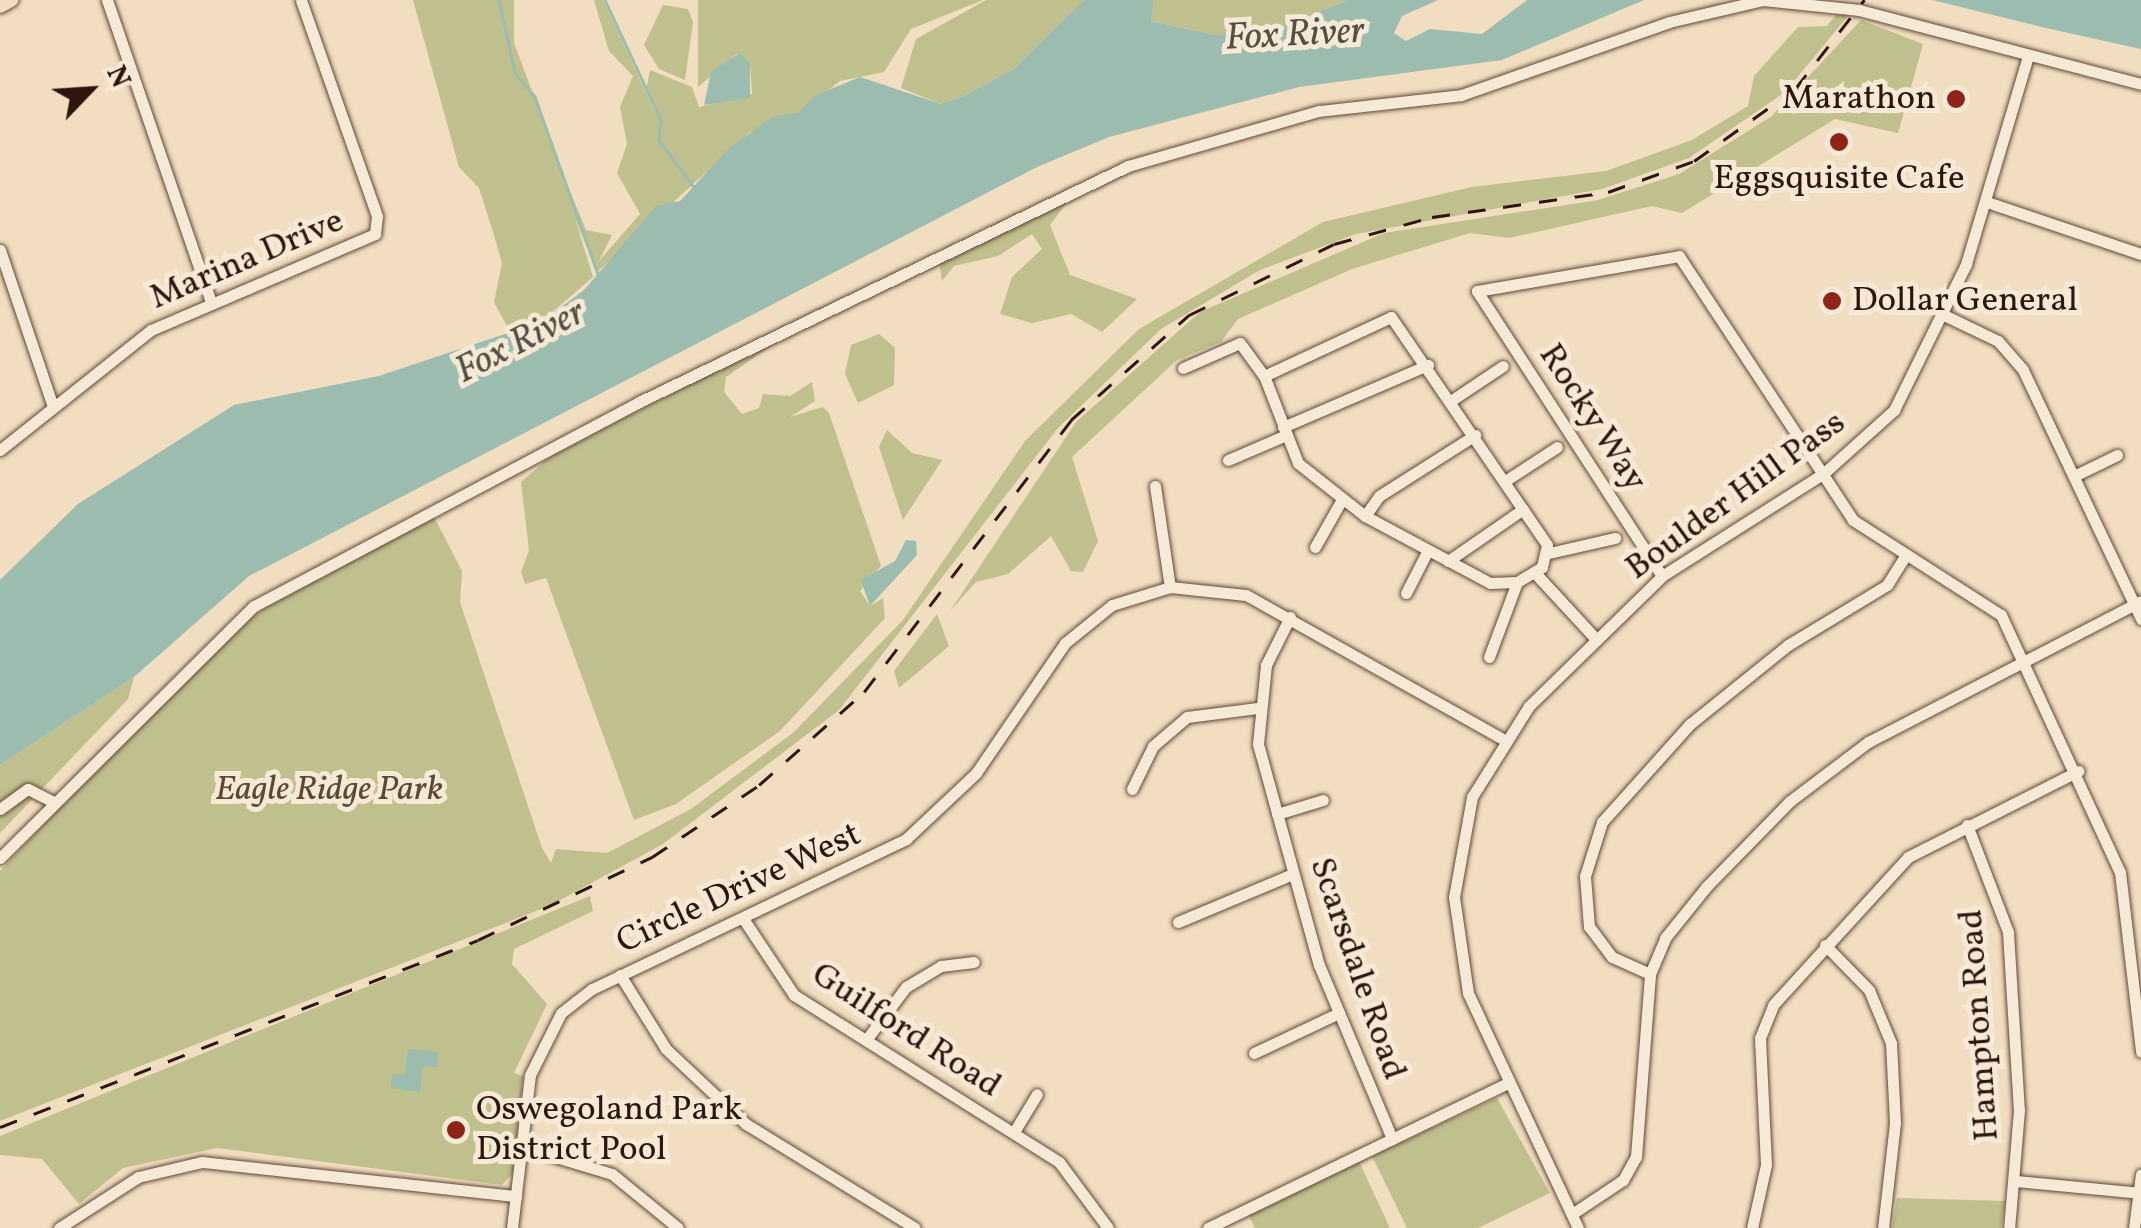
<!DOCTYPE html>
<html>
<head>
<meta charset="utf-8">
<style>
  body { margin:0 }
  #map { position:relative; width:2141px; height:1228px; overflow:hidden; background:#f1ddbf; font-family:Vollkorn,serif }
  div>[style] { position:absolute }
  [style*='--x'] { left:calc(var(--x)*1px); top:calc(var(--y)*1px); width:calc(var(--w)*1px); rotate:calc(var(--a)*1deg) }
  .green>* { inset:0; background:#c0bf8e }
  .water>* { inset:0; background:#9bbcaf }
  .stream>* { height:2.5px; margin:-1.25px; padding:0 1.25px; transform-origin:1.25px; border-radius:1.25px; background:#9bbcaf }
  .roads { filter:drop-shadow(0 0 2px #604839) drop-shadow(0 0 2px #604839) }
  .minor>* { height:11px; margin:-5.5px; padding:0 5.5px; transform-origin:5.5px; border-radius:5.5px; background:#f6e9d5 }
  .major>* { height:14px; margin:-7px; padding:0 7px; transform-origin:7px; border-radius:7px; background:#f1ddbf }
  .rail>* { height:2.5px; margin-top:-1.25px; transform-origin:0; background:repeating-linear-gradient(90deg,#2f160c 0 18px,transparent 0 36px) }
  .dots>* { width:28px; height:28px; translate:-50% -50%; box-sizing:border-box; border:5px solid #f6e9d5; border-radius:50% }
  span { translate:-50% -50%; white-space:nowrap; text-align:center; line-height:1.15; -webkit-text-stroke:10px #f6e9d5; paint-order:stroke }
  .poi-label { font-size:35px; color:#2f160c }
  .right { translate:-100% -50%; text-align:right }
  .left { translate:0 -50%; text-align:left }
  .street-label { font-size:35px; color:#2f160c }
  .park-label { font-size:35px; color:#5a4933; font-style:italic }
  .water-label { font-size:38px; color:#555045; font-style:italic }
  .north { position:absolute; left:40px; top:40px; width:100px; height:100px; -webkit-text-stroke:8px #f6e9d5; paint-order:stroke; rotate:65deg; font-size:28px; font-weight:700; line-height:40px; text-align:center; color:#2f160c }
  .north::after { content:''; display:block; margin:auto; width:35px; height:45px; background:#2f160c; clip-path:polygon(50% 0,100% 100%,50% 72%,0 100%) }
</style>
</head>
<body>
<div id="map">
  <div class="green">
    <div style="clip-path:polygon(413px 0,514px 0,514px 43px,567px 184px,586px 230px,612px 235px,599px 261px,640px 214px,617px 173px,627px 144px,620px 107px,633px 76px,609px 51px,594px 0,603px 0,661px 125px,646px 91px,650px 70px,692px 87px,699px 107px,752px 94px,750px 63px,737px 54px,698px 87px,698px 0,983px 0,911px 29px,884px 72px,840px 81px,800px 113px,750px 132px,597px 272px,575px 218px,593px 277px,541px 322px,509px 330px,494px 302px,502px 263px,494px 235px,479px 188px,459px 167px)"></div>
    <div style="clip-path:polygon(986px 0,1084px 0,1015px 68px,963px 96px,941px 104px,901px 88px,916px 39px)"></div>
    <div style="clip-path:polygon(1154px 0,1348px 0,1283px 27px,1215px 35px,1151px 21px)"></div>
    <div style="clip-path:polygon(663px 5px,688px 9px,693px 22px,685px 80px,659px 69px,644px 45px)"></div>
    <div style="clip-path:polygon(1839px 11px,1848px 16px,1785px 92px,1689px 158px,1602px 189px,1356px 234px,1260px 270px,1161px 329px,1058px 428px,839px 710px,663px 844px,549px 906px,0 1121px,0 871px,213px 644px,267px 607px,433px 515px,462px 571px,460px 602px,542px 848px,551px 863px,556px 849px,607px 853px,691px 809px,794px 732px,903px 620px,1025px 441px,1139px 329px,1323px 222px,1472px 187px,1606px 171px,1692px 140px,1748px 106px,1754px 76px,1798px 27px,1827px 26px)"></div>
    <div style="clip-path:polygon(1861px 20px,1923px 44px,1898px 133px,1835px 119px,1682px 213px,1652px 206px,1509px 238px,1470px 233px,1352px 269px,1238px 319px,1221px 342px,1177px 360px,1072px 457px,1098px 541px,1083px 572px,1071px 571px,1051px 536px,1008px 574px,976px 582px,950px 611px,1076px 422px,1200px 312px,1384px 233px,1598px 200px,1679px 174px,1772px 116px)"></div>
    <div style="clip-path:polygon(1069px 200px,1050px 225px,1070px 275px,1137px 299px,1102px 332px,1071px 314px,1032px 323px,1000px 314px,1012px 277px,1042px 249px,1032px 234px,998px 256px,954px 266px,942px 281px,939px 260px)"></div>
    <div style="clip-path:polygon(879px 334px,895px 348px,894px 385px,858px 403px,845px 374px,851px 345px)"></div>
    <div style="clip-path:polygon(781px 339px,726px 377px,724px 392px,742px 414px,759px 408px,763px 394px,790px 396px,812px 382px,815px 401px,790px 417px,823px 407px,829px 413px,881px 566px,860px 591px,870px 606px,883px 598px,885px 618px,780px 731px,676px 804px,634px 820px,546px 578px,525px 584px,521px 572px,529px 551px,521px 482px,557px 451px)"></div>
    <div style="clip-path:polygon(887px 430px,912px 453px,942px 460px,903px 520px,879px 447px)"></div>
    <div style="clip-path:polygon(937px 614px,949px 646px,899px 688px,894px 671px)"></div>
    <div style="clip-path:polygon(134px 677px,128px 699px,0 833px,0 765px)"></div>
    <div style="clip-path:polygon(590px 896px,593px 911px,514px 949px,512px 964px,547px 1004px,514px 1073px,523px 1076px,513px 1173px,502px 1185px,217px 1148px,123px 1168px,79px 1204px,42px 1159px,0 1155px,0 1136px)"></div>
    <div style="clip-path:polygon(1497px 1098px,1550px 1193px,1478px 1228px,1407px 1228px,1372px 1156px)"></div>
    <div style="clip-path:polygon(1357px 1157px,1390px 1228px,1255px 1228px,1248px 1214px)"></div>
    <div style="clip-path:polygon(1897px 1198px,2005px 1201px,2001px 1228px,1892px 1228px)"></div>
  </div>
  <div class="water">
    <div style="clip-path:polygon(1084px 0,1154px 0,1151px 21px,1215px 35px,1283px 27px,1348px 0,1438px 0,1402px 16px,1394px 33px,1406px 41px,1430px 29px,1482px 34px,1527px 0,1644px 0,1502px 60px,1299px 87px,1109px 137px,1037px 167px,249px 576px,134px 677px,0 765px,0 580px,78px 504px,234px 405px,379px 376px,541px 322px,584px 290px,656px 206px,680px 201px,729px 148px,774px 116px,799px 113px,814px 96px,860px 77px,941px 104px,963px 96px,1015px 68px)"></div>
    <div style="clip-path:polygon(1932px 0,2141px 0,2141px 49px,2046px 28px)"></div>
    <div style="clip-path:polygon(740px 53px,750px 63px,750px 98px,704px 105px,711px 72px)"></div>
    <div style="clip-path:polygon(906px 540px,916px 541px,917px 555px,870px 606px,861px 580px,895px 561px)"></div>
    <div style="clip-path:polygon(408px 1049px,438px 1052px,437px 1067px,423px 1066px,420px 1092px,391px 1088px,392px 1074px,405px 1075px)"></div>
  </div>
  <div class="stream">
    <div style="--x:499;--y:0;--w:75;--a:77.6"></div>
    <div style="--x:515;--y:73;--w:31;--a:50"></div>
    <div style="--x:535;--y:97;--w:188;--a:70.4"></div>
    <div style="--x:605;--y:0;--w:132;--a:65"></div>
    <div style="--x:661;--y:120;--w:20;--a:96"></div>
    <div style="--x:659;--y:140;--w:64;--a:53.3"></div>
  </div>
  <div class="roads">
    <div class="minor">
      <div style="--x:107;--y:0;--w:316;--a:71"></div>
      <div style="--x:1987;--y:202;--w:163;--a:18.7"></div>
      <div style="--x:0;--y:250;--w:163;--a:71.3"></div>
      <div style="--x:1946;--y:316;--w:58;--a:25.7"></div>
      <div style="--x:1998;--y:341;--w:38;--a:49"></div>
      <div style="--x:2023;--y:370;--w:276;--a:64.6"></div>
      <div style="--x:1391;--y:317;--w:276;--a:55.6"></div>
      <div style="--x:1547;--y:545;--w:23;--a:103"></div>
      <div style="--x:1542;--y:567;--w:29;--a:149"></div>
      <div style="--x:1517;--y:582;--w:27;--a:178"></div>
      <div style="--x:1490;--y:583;--w:142;--a:-151.8"></div>
      <div style="--x:1365;--y:516;--w:85;--a:-141.7"></div>
      <div style="--x:1298;--y:463;--w:93;--a:-111.3"></div>
      <div style="--x:1264;--y:376;--w:140;--a:-24.9"></div>
      <div style="--x:1183;--y:368;--w:62;--a:-23.7"></div>
      <div style="--x:1240;--y:343;--w:41;--a:54"></div>
      <div style="--x:1452;--y:400;--w:61;--a:-33.7"></div>
      <div style="--x:1283;--y:427;--w:158;--a:-23.2"></div>
      <div style="--x:0;--y:450;--w:193;--a:-38.5"></div>
      <div style="--x:151;--y:330;--w:244;--a:-23.2"></div>
      <div style="--x:375;--y:234;--w:18;--a:-84"></div>
      <div style="--x:377;--y:216;--w:229;--a:-109.4"></div>
      <div style="--x:1228;--y:460;--w:63;--a:-23.3"></div>
      <div style="--x:2074;--y:476;--w:48;--a:-26"></div>
      <div style="--x:1505;--y:481;--w:62;--a:-33.2"></div>
      <div style="--x:1155;--y:486;--w:102;--a:81.6"></div>
      <div style="--x:1365;--y:516;--w:24;--a:-55"></div>
      <div style="--x:1379;--y:496;--w:114;--a:-32.4"></div>
      <div style="--x:1315;--y:547;--w:53;--a:-60.5"></div>
      <div style="--x:1549;--y:553;--w:68;--a:-12.8"></div>
      <div style="--x:1448;--y:561;--w:91;--a:-34.7"></div>
      <div style="--x:1535;--y:573;--w:90;--a:47.3"></div>
      <div style="--x:1535;--y:573;--w:90;--a:47.3"></div>
      <div style="--x:1662;--y:576;--w:340;--a:-123"></div>
      <div style="--x:1477;--y:291;--w:205;--a:-9.8"></div>
      <div style="--x:1679;--y:256;--w:316;--a:56.6"></div>
      <div style="--x:1853;--y:520;--w:176;--a:32.7"></div>
      <div style="--x:2001;--y:615;--w:283;--a:65.2"></div>
      <div style="--x:2120;--y:872;--w:181;--a:83.3"></div>
      <div style="--x:1406;--y:593;--w:48;--a:-62.9"></div>
      <div style="--x:1290;--y:617;--w:54;--a:116.6"></div>
      <div style="--x:1266;--y:665;--w:79;--a:95.8"></div>
      <div style="--x:1258;--y:744;--w:229;--a:74.6"></div>
      <div style="--x:1319;--y:965;--w:189;--a:67.2"></div>
      <div style="--x:1489;--y:657;--w:80;--a:-69.5"></div>
      <div style="--x:1132;--y:789;--w:48;--a:-64"></div>
      <div style="--x:1153;--y:746;--w:45;--a:-40.5"></div>
      <div style="--x:1187;--y:717;--w:71;--a:-7.3"></div>
      <div style="--x:0;--y:809;--w:34;--a:-36"></div>
      <div style="--x:28;--y:789;--w:29;--a:27"></div>
      <div style="--x:1277;--y:814;--w:48;--a:-16.9"></div>
      <div style="--x:1967;--y:825;--w:115;--a:69"></div>
      <div style="--x:2008;--y:932;--w:178;--a:86.5"></div>
      <div style="--x:2019;--y:1110;--w:118;--a:94.8"></div>
      <div style="--x:0;--y:858;--w:358;--a:-44.8"></div>
      <div style="--x:254;--y:606;--w:436;--a:-27.9"></div>
      <div style="--x:639;--y:402;--w:543;--a:-25.76"></div>
      <div style="--x:1128;--y:166;--w:199;--a:-16.1"></div>
      <div style="--x:1319;--y:111;--w:143;--a:-6.4"></div>
      <div style="--x:1461;--y:95;--w:220;--a:-19.3"></div>
      <div style="--x:1669;--y:22;--w:97;--a:-13.2"></div>
      <div style="--x:1763;--y:0;--w:97;--a:5.9"></div>
      <div style="--x:1859;--y:10;--w:292;--a:14.7"></div>
      <div style="--x:744;--y:920;--w:90;--a:56.3"></div>
      <div style="--x:794;--y:995;--w:313;--a:32.2"></div>
      <div style="--x:1059;--y:1162;--w:82;--a:53.4"></div>
      <div style="--x:1178;--y:922;--w:125;--a:-22.7"></div>
      <div style="--x:1825;--y:945;--w:63;--a:45.6"></div>
      <div style="--x:1869;--y:990;--w:57;--a:67.5"></div>
      <div style="--x:1891;--y:1043;--w:80;--a:87.1"></div>
      <div style="--x:1895;--y:1123;--w:106;--a:96.5"></div>
      <div style="--x:1650;--y:974;--w:42;--a:-155.9"></div>
      <div style="--x:1612;--y:957;--w:38;--a:-127"></div>
      <div style="--x:1589;--y:927;--w:51;--a:-94.5"></div>
      <div style="--x:1585;--y:876;--w:57;--a:-72.5"></div>
      <div style="--x:1602;--y:822;--w:132;--a:-48.1"></div>
      <div style="--x:1690;--y:724;--w:126;--a:-38.9"></div>
      <div style="--x:1788;--y:645;--w:116;--a:-31.2"></div>
      <div style="--x:1887;--y:585;--w:36;--a:-58"></div>
      <div style="--x:620;--y:975;--w:87;--a:58.1"></div>
      <div style="--x:666;--y:1049;--w:110;--a:43.2"></div>
      <div style="--x:746;--y:1124;--w:198;--a:31.6"></div>
      <div style="--x:866;--y:1040;--w:66;--a:-53"></div>
      <div style="--x:906;--y:987;--w:41;--a:-31"></div>
      <div style="--x:941;--y:966;--w:33;--a:-7"></div>
      <div style="--x:1254;--y:1053;--w:92;--a:-25.2"></div>
      <div style="--x:1014;--y:1132;--w:44;--a:-58.8"></div>
      <div style="--x:523;--y:1147;--w:93;--a:16.9"></div>
      <div style="--x:612;--y:1174;--w:85;--a:39.3"></div>
      <div style="--x:2016;--y:1181;--w:126;--a:5.5"></div>
      <div style="--x:1572;--y:1214;--w:61;--a:-33.7"></div>
      <div style="--x:1623;--y:1180;--w:26;--a:-61"></div>
      <div style="--x:1636;--y:1157;--w:184;--a:-85.6"></div>
      <div style="--x:1650;--y:974;--w:39;--a:-67"></div>
      <div style="--x:1665;--y:938;--w:67;--a:-51.1"></div>
      <div style="--x:1707;--y:886;--w:119;--a:-45.7"></div>
      <div style="--x:1790;--y:801;--w:98;--a:-37.1"></div>
      <div style="--x:1868;--y:742;--w:307;--a:-27.3"></div>
      <div style="--x:59;--y:1228;--w:94;--a:-32.8"></div>
      <div style="--x:138;--y:1177;--w:66;--a:-13.2"></div>
      <div style="--x:202;--y:1162;--w:316;--a:6.2"></div>
      <div style="--x:512;--y:1228;--w:154;--a:-83.3"></div>
      <div style="--x:530;--y:1075;--w:69;--a:-63.4"></div>
      <div style="--x:561;--y:1013;--w:39;--a:-38"></div>
      <div style="--x:592;--y:989;--w:348;--a:-25.5"></div>
      <div style="--x:906;--y:839;--w:96;--a:-43.3"></div>
      <div style="--x:976;--y:773;--w:158;--a:-55.6"></div>
      <div style="--x:1065;--y:643;--w:60;--a:-39"></div>
      <div style="--x:1112;--y:605;--w:61;--a:-17.2"></div>
      <div style="--x:1170;--y:587;--w:76;--a:6"></div>
      <div style="--x:1246;--y:595;--w:295;--a:29.3"></div>
      <div style="--x:1208;--y:1228;--w:333;--a:-25.8"></div>
      <div style="--x:1578;--y:1228;--w:259;--a:-115.1"></div>
      <div style="--x:1468;--y:993;--w:97;--a:-98.3"></div>
      <div style="--x:1454;--y:897;--w:102;--a:-79.8"></div>
      <div style="--x:1472;--y:797;--w:107;--a:-57.9"></div>
      <div style="--x:1529;--y:706;--w:186;--a:-44.3"></div>
      <div style="--x:1662;--y:576;--w:191;--a:-32.4"></div>
      <div style="--x:1823;--y:474;--w:96;--a:-42"></div>
      <div style="--x:1894;--y:410;--w:163;--a:-63.7"></div>
      <div style="--x:1966;--y:264;--w:217;--a:-73.4"></div>
      <div style="--x:1752;--y:1228;--w:65;--a:-77.5"></div>
      <div style="--x:1766;--y:1165;--w:127;--a:-92.7"></div>
      <div style="--x:1760;--y:1038;--w:35;--a:-68"></div>
      <div style="--x:1773;--y:1005;--w:200;--a:-47.6"></div>
      <div style="--x:1908;--y:857;--w:191;--a:-26.8"></div>
      <div style="--x:2134;--y:1228;--w:54;--a:-82.6"></div>
    </div>
    <div class="major">
      <div style="--x:0;--y:6;--w:13;--a:-29"></div>
    </div>
  </div>
  <div class="rail">
    <div style="--x:0;--y:1127;--w:513;--a:-21.37"></div>
    <div style="--x:478;--y:940;--w:193;--a:-25.5"></div>
    <div style="--x:652;--y:857;--w:129;--a:-33.9"></div>
    <div style="--x:759;--y:785;--w:140;--a:-41.5"></div>
    <div style="--x:864;--y:692;--w:342;--a:-52.7"></div>
    <div style="--x:1071;--y:420;--w:158;--a:-41.7"></div>
    <div style="--x:1189;--y:315;--w:161;--a:-26.1"></div>
    <div style="--x:1334;--y:244;--w:102;--a:-15.4"></div>
    <div style="--x:1432;--y:217;--w:178;--a:-8.1"></div>
    <div style="--x:1608;--y:192;--w:91;--a:-19.8"></div>
    <div style="--x:1694;--y:161;--w:124;--a:-35.5"></div>
    <div style="--x:1795;--y:89;--w:113;--a:-52.2"></div>
  </div>
  <div class="dots">
    <div style="left:1956px;top:99px;background:#8f2418"></div>
    <div style="left:1839px;top:142px;background:#8f2418"></div>
    <div style="left:1832px;top:301px;background:#8f2418"></div>
    <div style="left:456px;top:1130px;background:#8f2418"></div>
  </div>
  <div class="poi-label">
    <span class="right" style="left:1936px;top:99px">Marathon</span>
    <span style="left:1839px;top:179px">Eggsquisite Cafe</span>
    <span class="left" style="left:1852px;top:301px">Dollar General</span>
    <span class="left" style="left:476px;top:1130px">Oswegoland Park<br>District Pool</span>
  </div>
  <div class="street-label">
    <span style="left:247px;top:260px;rotate:-23deg">Marina Drive</span>
    <span style="left:1592px;top:418px;rotate:57deg">Rocky Way</span>
    <span style="left:1736px;top:496px;rotate:-36deg">Boulder Hill Pass</span>
    <span style="left:739px;top:889px;rotate:-25deg">Circle Drive West</span>
    <span style="left:1357px;top:969px;rotate:71deg">Scarsdale Road</span>
    <span style="left:1980px;top:1025px;rotate:-94deg">Hampton Road</span>
    <span style="left:906px;top:1031px;rotate:33deg">Guilford Road</span>
  </div>
  <div class="park-label">
    <span style="left:329px;top:790px">Eagle Ridge Park</span>
  </div>
  <div class="water-label">
    <span style="left:1295px;top:36px;rotate:-3deg">Fox River</span>
    <span style="left:521px;top:343px;rotate:-27deg">Fox River</span>
  </div>
  <div class="north">N</div>
</div>
</body>
</html>
